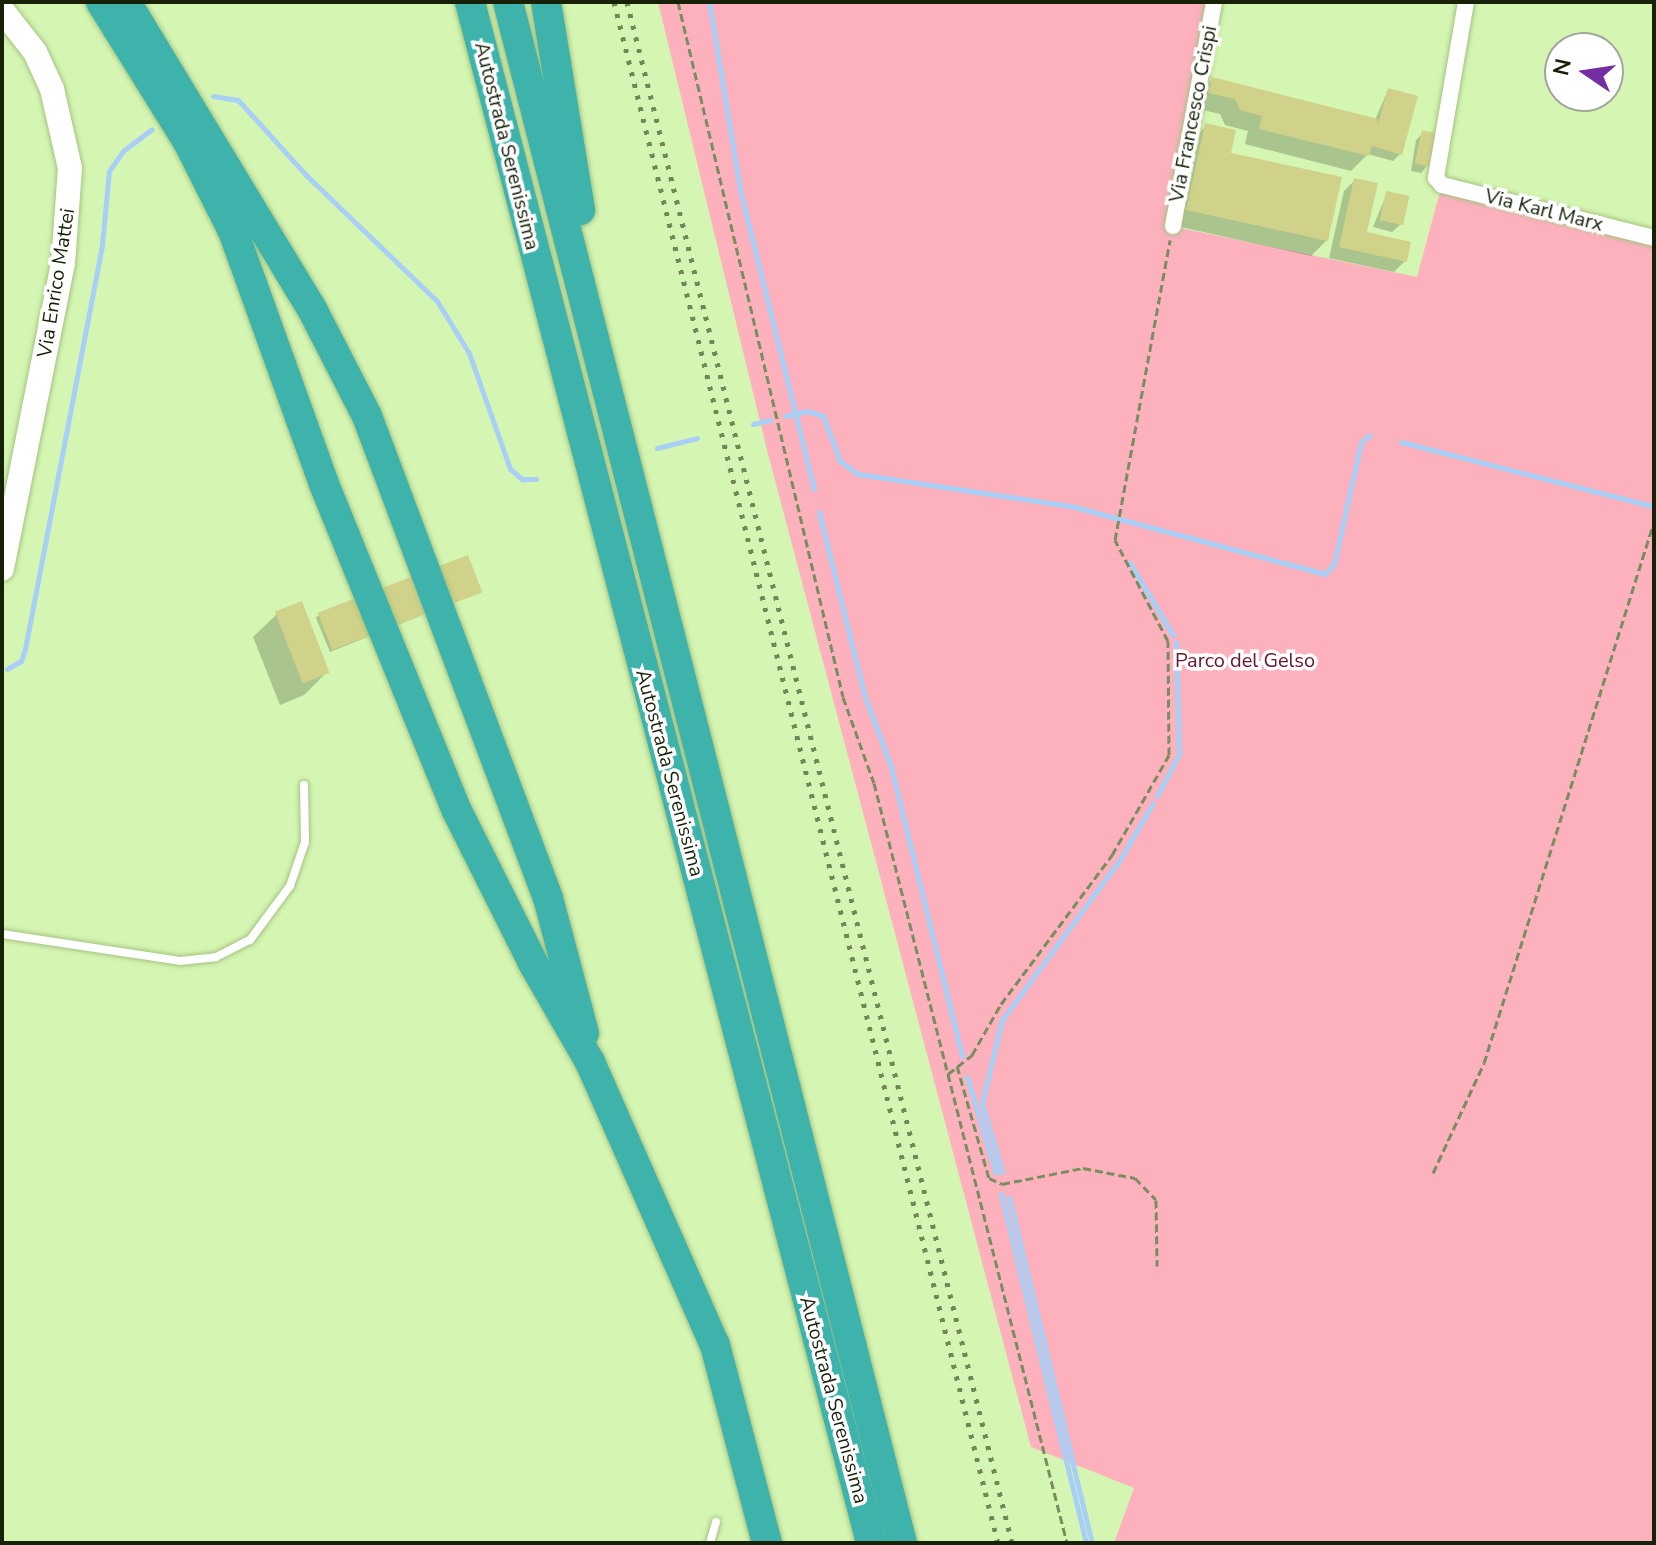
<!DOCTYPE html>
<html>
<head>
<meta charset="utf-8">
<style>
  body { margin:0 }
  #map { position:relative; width:1656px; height:1545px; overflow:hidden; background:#d5f5b2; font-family:"Nunito Sans",sans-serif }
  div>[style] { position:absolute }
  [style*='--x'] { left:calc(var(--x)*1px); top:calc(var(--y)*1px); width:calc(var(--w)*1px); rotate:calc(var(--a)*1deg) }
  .green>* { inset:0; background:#fcb1bd }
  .shadow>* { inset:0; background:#0003 }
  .stream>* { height:5px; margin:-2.5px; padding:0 2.5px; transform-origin:2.5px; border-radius:2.5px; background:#a8cff6 }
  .building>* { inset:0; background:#d1d289; transform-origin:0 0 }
  .path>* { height:3px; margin-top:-1.5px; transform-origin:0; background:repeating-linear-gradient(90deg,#788e5f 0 8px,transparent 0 12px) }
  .roads { filter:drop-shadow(0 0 2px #a5c382) drop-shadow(0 0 2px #a5c382) }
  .lane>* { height:8px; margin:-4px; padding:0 4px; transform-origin:4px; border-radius:4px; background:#fff }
  .street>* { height:16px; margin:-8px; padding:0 8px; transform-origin:8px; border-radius:8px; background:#fff }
  .secondary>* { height:24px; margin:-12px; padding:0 12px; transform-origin:12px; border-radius:12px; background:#fff }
  .highway>* { height:30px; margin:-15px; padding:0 15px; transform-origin:15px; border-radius:15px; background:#3db3ac }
  .rail>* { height:5px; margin-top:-2.5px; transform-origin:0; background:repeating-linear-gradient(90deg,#718659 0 4px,transparent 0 12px) }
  span { translate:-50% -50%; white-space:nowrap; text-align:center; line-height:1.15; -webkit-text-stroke:7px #fff; paint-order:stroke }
  .street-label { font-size:20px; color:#162108 }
  .park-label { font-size:20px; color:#69162e }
  .frame { position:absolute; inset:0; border:4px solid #162108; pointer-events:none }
  .north { position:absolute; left:1544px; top:32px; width:80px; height:80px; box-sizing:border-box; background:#fff; border:2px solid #a2a69c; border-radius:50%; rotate:283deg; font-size:22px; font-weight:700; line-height:32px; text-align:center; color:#162108 }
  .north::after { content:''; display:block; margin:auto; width:28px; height:36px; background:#752ea2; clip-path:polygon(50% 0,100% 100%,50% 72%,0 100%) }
</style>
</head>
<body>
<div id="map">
  <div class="green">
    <div style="clip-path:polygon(658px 2px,1206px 2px,1166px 225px,1417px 277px,1441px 188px,1654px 240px,1654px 1543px,1114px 1543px,1134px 1488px,1031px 1447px,767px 450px)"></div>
  </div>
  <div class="shadow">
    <div style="clip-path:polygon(1213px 79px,1375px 120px,1388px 90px,1400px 154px,1393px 161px,1368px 154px,1351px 171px,1245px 144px,1248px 131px,1225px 125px,1220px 114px,1194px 108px,1197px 95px)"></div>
    <div style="clip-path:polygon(1206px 126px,1229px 154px,1327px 240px,1311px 256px,1172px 225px,1191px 141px)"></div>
    <div style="clip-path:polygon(1423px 133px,1428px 165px,1421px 173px,1411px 171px,1416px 140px)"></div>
    <div style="clip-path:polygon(1355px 180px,1365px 234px,1405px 261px,1394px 272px,1329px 258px,1344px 191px)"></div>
    <div style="clip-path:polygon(1387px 193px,1400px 225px,1392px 232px,1373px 227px)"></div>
    <div style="clip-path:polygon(480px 592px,330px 652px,316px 618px,319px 615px)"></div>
    <div style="clip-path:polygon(277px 614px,327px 672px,304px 695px,280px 705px,253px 637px)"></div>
  </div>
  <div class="stream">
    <div style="--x:709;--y:2;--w:191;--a:80.6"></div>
    <div style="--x:740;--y:190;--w:308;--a:76.1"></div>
    <div style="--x:213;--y:96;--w:25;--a:9"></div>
    <div style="--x:238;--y:100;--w:101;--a:47.8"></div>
    <div style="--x:306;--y:175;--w:182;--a:43.9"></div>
    <div style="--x:437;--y:301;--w:61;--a:58.4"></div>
    <div style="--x:469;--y:353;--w:123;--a:70.5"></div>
    <div style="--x:510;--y:469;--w:16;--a:40"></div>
    <div style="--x:522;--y:479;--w:14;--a:0"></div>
    <div style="--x:785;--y:416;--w:23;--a:-13"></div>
    <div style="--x:807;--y:411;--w:17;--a:17"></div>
    <div style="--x:823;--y:416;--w:48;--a:69.3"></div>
    <div style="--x:840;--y:461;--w:22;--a:36"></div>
    <div style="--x:858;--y:474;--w:219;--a:8.6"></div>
    <div style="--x:1075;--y:507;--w:259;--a:15"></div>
    <div style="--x:1325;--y:574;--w:13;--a:-48"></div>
    <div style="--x:1334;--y:564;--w:125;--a:-77.5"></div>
    <div style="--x:1361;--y:442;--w:11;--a:-38"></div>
    <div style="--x:753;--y:424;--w:17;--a:-13"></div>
    <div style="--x:1401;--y:442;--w:259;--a:14.3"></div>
    <div style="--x:657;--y:448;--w:41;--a:-14"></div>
    <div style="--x:819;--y:512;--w:187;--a:76.1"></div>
    <div style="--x:864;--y:694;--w:78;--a:69.7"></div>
    <div style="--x:891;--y:767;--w:298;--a:76.2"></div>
    <div style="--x:1130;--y:563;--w:84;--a:59.2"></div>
    <div style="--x:7;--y:669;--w:16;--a:-30"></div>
    <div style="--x:21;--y:661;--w:13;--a:-72"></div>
    <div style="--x:25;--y:649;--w:412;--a:-79.2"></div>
    <div style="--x:102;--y:244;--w:73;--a:-84.5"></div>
    <div style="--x:109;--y:171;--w:24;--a:-55"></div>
    <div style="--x:123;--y:151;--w:36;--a:-37"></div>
    <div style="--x:1157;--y:796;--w:47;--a:-62.4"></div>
    <div style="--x:1179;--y:754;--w:112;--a:-91.5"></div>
    <div style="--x:967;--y:1077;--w:100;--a:73.2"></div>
    <div style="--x:1002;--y:1172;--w:72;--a:-106.2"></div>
    <div style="--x:982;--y:1103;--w:85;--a:-76.5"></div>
    <div style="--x:1002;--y:1020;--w:197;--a:-53.7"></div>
    <div style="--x:1119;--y:861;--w:67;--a:-59.6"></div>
    <div style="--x:1001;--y:1194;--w:359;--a:76.3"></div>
    <div style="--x:1009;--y:1198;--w:355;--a:76.5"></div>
  </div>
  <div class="building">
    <div style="clip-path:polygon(1212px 77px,1378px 119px,1377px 128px,1388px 88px,1418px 96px,1402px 155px,1372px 146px,1369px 156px,1259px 129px,1262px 116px,1240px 110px,1235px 99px,1208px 93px)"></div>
    <div style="clip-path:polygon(1205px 123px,1236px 130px,1231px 153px,1342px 177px,1328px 241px,1186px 210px)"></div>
    <div style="left:1422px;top:130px;width:14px;height:34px;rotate:12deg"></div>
    <div style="clip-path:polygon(1354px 178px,1378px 183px,1367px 232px,1411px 242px,1407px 262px,1339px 247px)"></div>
    <div style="left:1386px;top:191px;width:24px;height:30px;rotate:12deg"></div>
    <div style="left:468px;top:555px;width:40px;height:161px;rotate:69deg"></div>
    <div style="left:302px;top:601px;width:77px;height:29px;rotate:69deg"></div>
  </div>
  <div class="path">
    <div style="--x:678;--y:2;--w:714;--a:76.64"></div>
    <div style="--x:843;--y:697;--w:91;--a:70.2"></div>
    <div style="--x:874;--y:783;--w:784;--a:75.75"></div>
    <div style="--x:957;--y:1066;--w:116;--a:74.1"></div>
    <div style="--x:989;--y:1178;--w:14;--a:25"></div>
    <div style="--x:1002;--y:1184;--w:83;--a:-11.2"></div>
    <div style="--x:1083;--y:1168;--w:53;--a:10.9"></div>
    <div style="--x:1135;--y:1178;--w:30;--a:46"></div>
    <div style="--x:1156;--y:1200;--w:66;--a:89.1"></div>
    <div style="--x:948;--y:1074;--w:31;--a:-38"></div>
    <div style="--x:972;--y:1055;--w:59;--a:-60.4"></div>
    <div style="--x:1001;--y:1004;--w:186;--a:-53.3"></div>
    <div style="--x:1112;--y:855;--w:115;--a:-60.3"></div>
    <div style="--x:1169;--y:755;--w:114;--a:-90.5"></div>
    <div style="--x:1168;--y:641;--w:114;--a:-117.7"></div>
    <div style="--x:1115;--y:540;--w:305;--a:-79.6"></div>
    <div style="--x:1433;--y:1173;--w:121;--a:-65.1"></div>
    <div style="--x:1484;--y:1063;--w:567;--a:-72.56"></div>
  </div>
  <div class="roads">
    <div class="lane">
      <div style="--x:2;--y:934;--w:180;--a:8.6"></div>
      <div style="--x:180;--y:961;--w:36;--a:-6"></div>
      <div style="--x:216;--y:957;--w:38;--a:-27"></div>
      <div style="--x:250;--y:940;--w:67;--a:-53.5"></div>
      <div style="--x:290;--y:886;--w:46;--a:-71.2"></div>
      <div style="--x:305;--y:842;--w:57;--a:-91"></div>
      <div style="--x:710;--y:1543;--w:22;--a:-74"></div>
    </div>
    <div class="street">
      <div style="--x:1466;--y:2;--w:179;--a:99.7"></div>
      <div style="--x:1436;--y:178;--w:9;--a:49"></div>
      <div style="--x:1442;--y:185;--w:219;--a:14"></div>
      <div style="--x:1173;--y:226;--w:228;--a:-79.6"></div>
    </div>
    <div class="secondary">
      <div style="--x:2;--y:10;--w:53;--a:51.8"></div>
      <div style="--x:35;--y:52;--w:41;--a:65.3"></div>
      <div style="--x:52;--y:89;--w:81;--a:77.2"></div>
      <div style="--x:70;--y:168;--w:95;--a:94.2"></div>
      <div style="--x:63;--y:263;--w:312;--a:101.3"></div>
    </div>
    <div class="highway">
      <div style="--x:101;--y:2;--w:165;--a:58.1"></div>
      <div style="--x:188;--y:142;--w:100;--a:63.2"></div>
      <div style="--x:233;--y:231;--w:269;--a:70.2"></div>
      <div style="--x:324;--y:484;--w:353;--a:67.9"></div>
      <div style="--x:457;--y:811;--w:170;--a:63.4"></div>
      <div style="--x:533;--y:963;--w:114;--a:60.1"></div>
      <div style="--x:590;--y:1062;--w:309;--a:66.2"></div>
      <div style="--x:715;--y:1345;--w:205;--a:75.3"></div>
      <div style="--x:126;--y:2;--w:361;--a:58.8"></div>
      <div style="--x:313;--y:311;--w:118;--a:62.8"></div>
      <div style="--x:367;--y:416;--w:515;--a:69.42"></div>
      <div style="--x:548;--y:898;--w:140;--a:75.1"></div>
      <div style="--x:470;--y:2;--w:1592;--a:75.41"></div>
      <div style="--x:508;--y:2;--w:1591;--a:75.66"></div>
      <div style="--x:546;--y:2;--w:211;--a:80.7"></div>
    </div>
  </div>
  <div class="rail">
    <div style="--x:614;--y:2;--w:1588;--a:76.01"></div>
    <div style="--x:627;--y:2;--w:1588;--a:75.97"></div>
  </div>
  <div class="street-label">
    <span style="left:1193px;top:114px;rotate:-79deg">Via Francesco Crispi</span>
    <span style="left:507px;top:146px;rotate:76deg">Autostrada Serenissima</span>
    <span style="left:1544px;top:210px;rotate:14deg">Via Karl Marx</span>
    <span style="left:56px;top:283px;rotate:-81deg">Via Enrico Mattei</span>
    <span style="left:670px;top:773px;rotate:75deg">Autostrada Serenissima</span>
    <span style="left:834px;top:1400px;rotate:75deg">Autostrada Serenissima</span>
  </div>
  <div class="park-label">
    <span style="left:1245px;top:660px">Parco del Gelso</span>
  </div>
  <div class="frame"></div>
  <div class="north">N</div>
</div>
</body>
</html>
